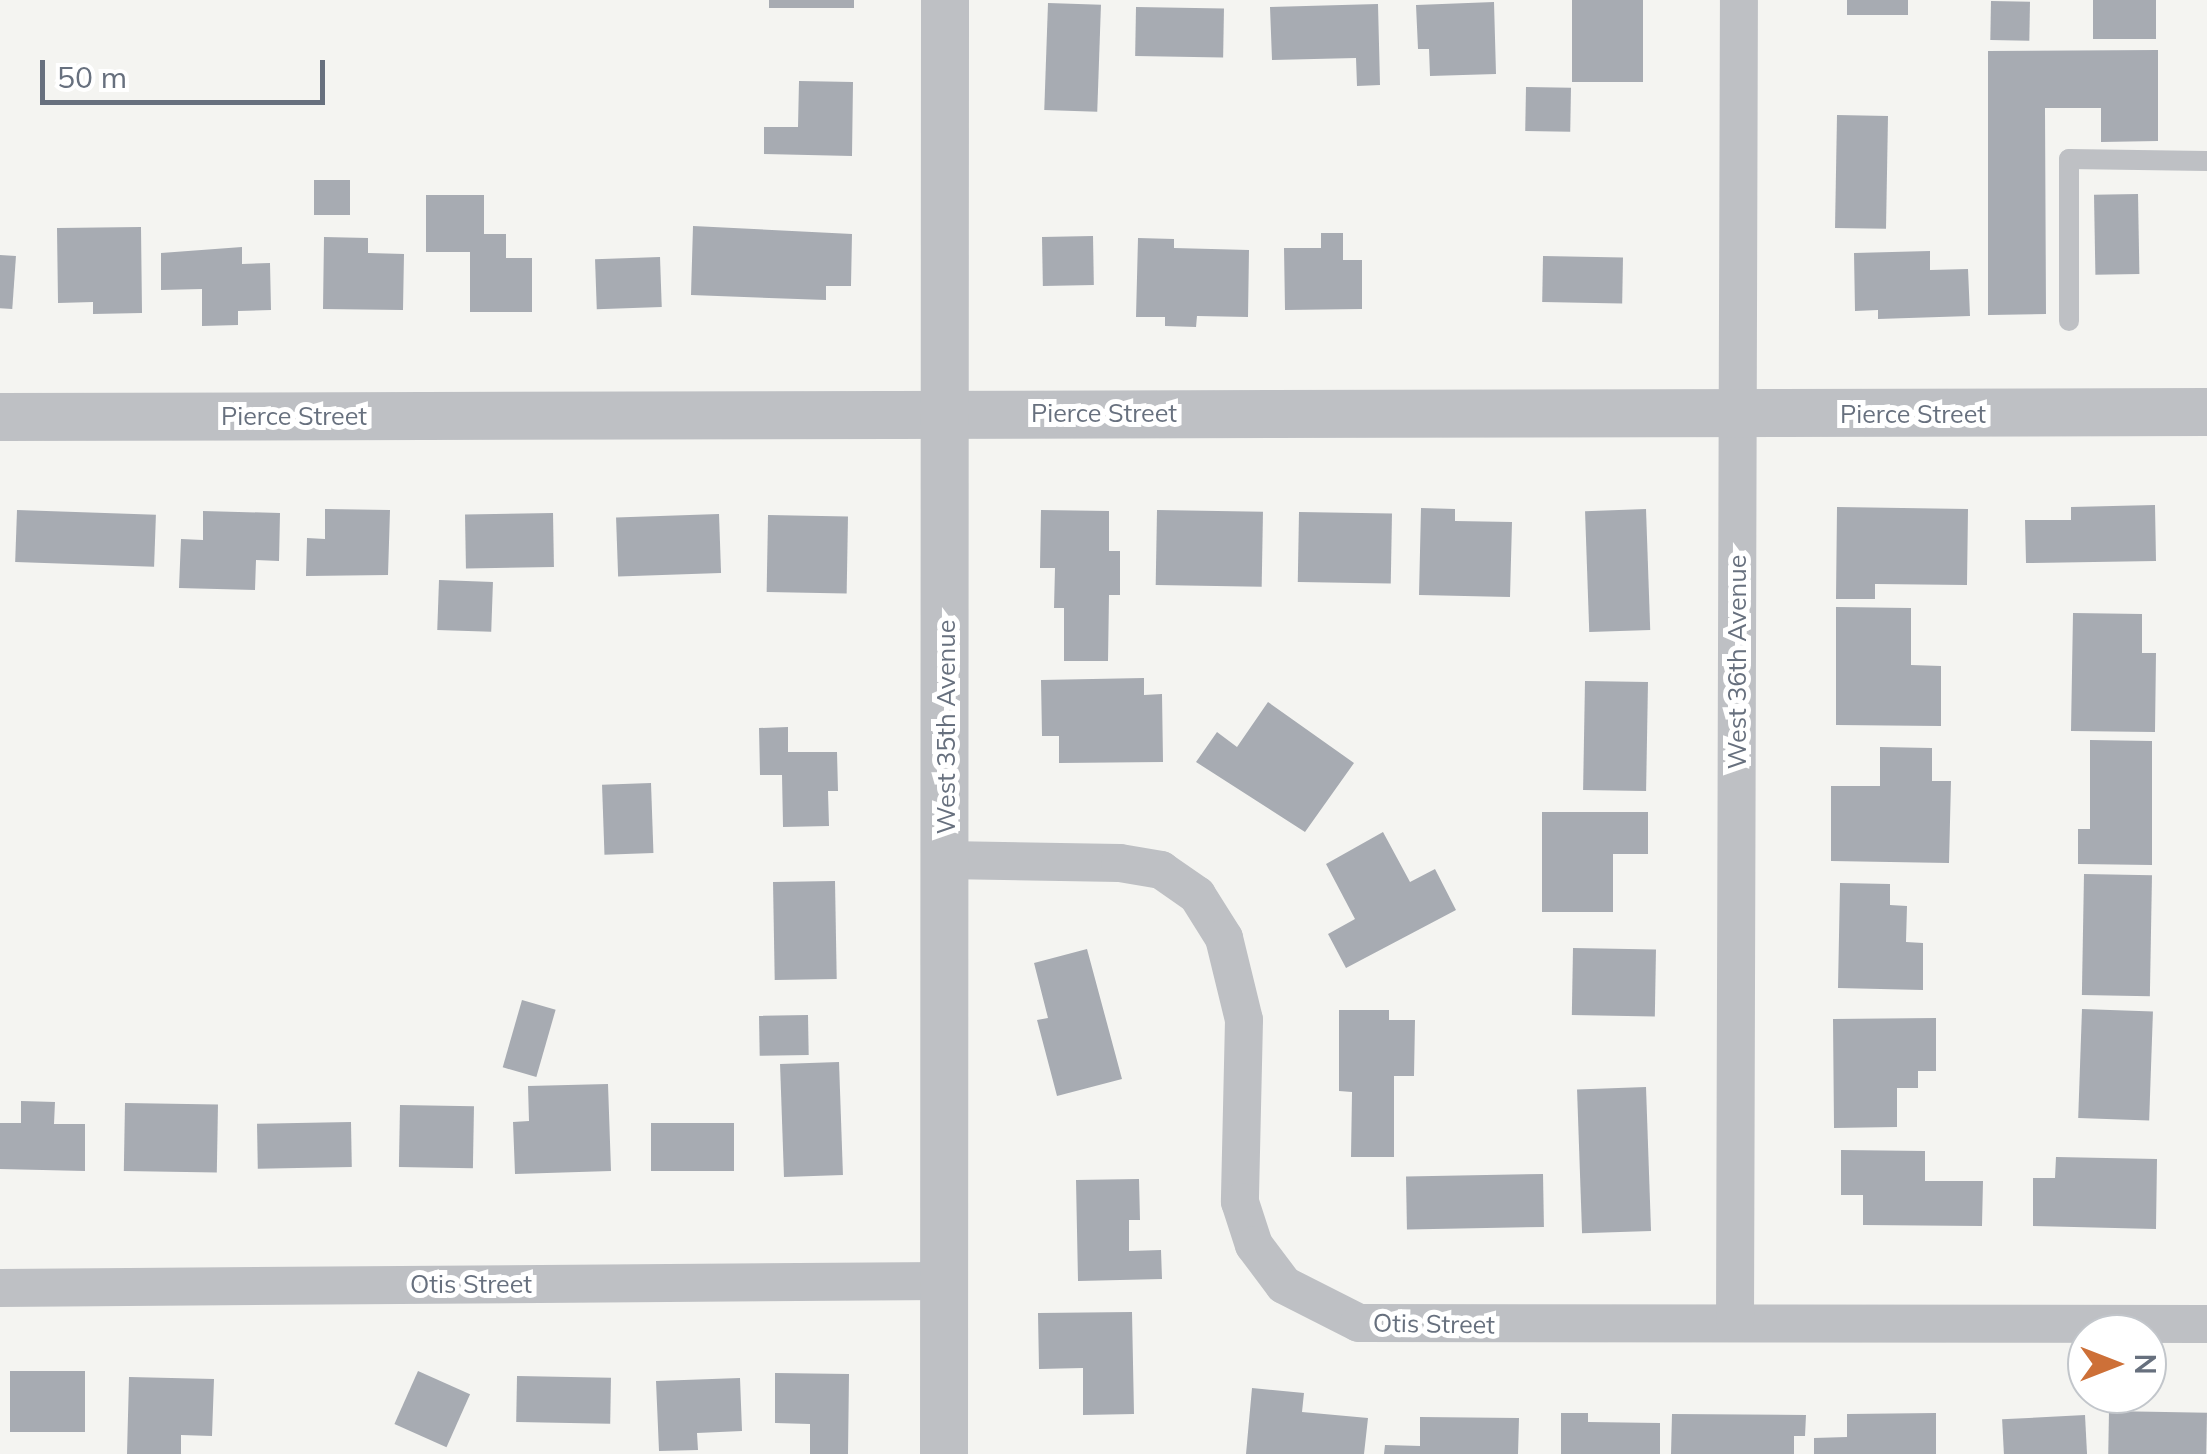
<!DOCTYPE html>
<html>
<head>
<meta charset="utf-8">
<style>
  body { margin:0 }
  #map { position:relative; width:2207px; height:1454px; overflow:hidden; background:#f4f4f1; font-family:Mulish,sans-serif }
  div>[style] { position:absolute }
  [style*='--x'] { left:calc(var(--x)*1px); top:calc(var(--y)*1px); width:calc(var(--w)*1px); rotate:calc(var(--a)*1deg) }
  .building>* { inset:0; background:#a7abb2; transform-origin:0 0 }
  .service>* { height:20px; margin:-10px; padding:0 10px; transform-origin:10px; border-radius:10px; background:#bec0c4 }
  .minor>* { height:38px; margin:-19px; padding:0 19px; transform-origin:19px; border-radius:19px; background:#bec0c4 }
  .tertiary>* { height:48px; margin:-24px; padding:0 24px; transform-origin:24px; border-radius:24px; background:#bec0c4 }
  span { translate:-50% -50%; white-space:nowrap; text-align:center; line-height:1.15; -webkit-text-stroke:10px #fff; paint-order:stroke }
  .street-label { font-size:25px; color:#67707e }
  .north { position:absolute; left:2067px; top:1314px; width:100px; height:100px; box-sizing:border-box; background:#fff; border:2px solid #c2c6cb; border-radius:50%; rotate:90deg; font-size:28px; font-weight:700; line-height:40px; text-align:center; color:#67707e }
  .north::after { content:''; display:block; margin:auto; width:35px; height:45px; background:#cd7038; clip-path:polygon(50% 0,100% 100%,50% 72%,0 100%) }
  .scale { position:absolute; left:40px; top:60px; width:285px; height:45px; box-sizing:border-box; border:5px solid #67707e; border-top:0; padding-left:12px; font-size:30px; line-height:35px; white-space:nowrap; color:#67707e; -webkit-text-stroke:8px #fff; paint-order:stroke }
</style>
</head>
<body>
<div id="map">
  <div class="building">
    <div style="left:769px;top:0;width:85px;height:8px"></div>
    <div style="left:1572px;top:0;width:71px;height:82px"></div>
    <div style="left:1847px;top:0;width:61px;height:15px"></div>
    <div style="left:2093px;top:0;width:63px;height:39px"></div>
    <div style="left:1991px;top:1px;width:39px;height:39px;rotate:1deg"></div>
    <div style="clip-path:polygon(1494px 2px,1496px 74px,1430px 76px,1429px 49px,1418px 49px,1416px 5px)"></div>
    <div style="left:1048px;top:3px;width:53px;height:107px;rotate:2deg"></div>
    <div style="clip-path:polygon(1378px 4px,1380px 85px,1357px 86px,1356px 58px,1272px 60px,1270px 7px)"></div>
    <div style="left:1136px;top:7px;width:88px;height:49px;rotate:1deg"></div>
    <div style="clip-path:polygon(2158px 50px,2158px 141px,2101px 142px,2101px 108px,2045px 108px,2046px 314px,1988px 315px,1988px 51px)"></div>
    <div style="clip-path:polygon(799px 81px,853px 82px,852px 156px,764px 154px,764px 127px,798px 127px)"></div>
    <div style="left:1526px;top:87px;width:45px;height:44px;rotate:1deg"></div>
    <div style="left:1837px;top:115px;width:51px;height:113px;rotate:1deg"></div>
    <div style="left:314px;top:180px;width:36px;height:35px"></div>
    <div style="left:2138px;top:194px;width:80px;height:44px;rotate:89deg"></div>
    <div style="clip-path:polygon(426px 195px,484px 195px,484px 234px,506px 234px,506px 258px,532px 258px,532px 312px,470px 312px,470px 252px,426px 252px)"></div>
    <div style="clip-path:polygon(693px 226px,852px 234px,851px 286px,826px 286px,826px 300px,691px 295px)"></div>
    <div style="clip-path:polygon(141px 227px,142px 313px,93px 314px,93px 302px,58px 303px,57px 228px)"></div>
    <div style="clip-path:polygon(1321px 233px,1343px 233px,1343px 260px,1362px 260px,1362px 309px,1285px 310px,1284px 248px,1321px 248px)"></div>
    <div style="left:1093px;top:236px;width:49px;height:51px;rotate:89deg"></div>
    <div style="clip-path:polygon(324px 237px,368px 238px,368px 253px,404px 254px,403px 310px,323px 309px)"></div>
    <div style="clip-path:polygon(1138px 238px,1174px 239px,1174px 248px,1249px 250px,1248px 317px,1197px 316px,1196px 327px,1165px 326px,1165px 317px,1136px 317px)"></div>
    <div style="clip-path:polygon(242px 247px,242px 264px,270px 263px,271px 310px,238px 311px,238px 325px,202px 326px,202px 289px,161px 290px,161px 253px)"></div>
    <div style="clip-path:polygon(1930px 251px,1930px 270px,1968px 269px,1970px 316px,1878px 319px,1878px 310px,1855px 311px,1854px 253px)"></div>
    <div style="left:0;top:255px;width:16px;height:53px;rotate:4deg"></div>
    <div style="left:1543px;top:256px;width:80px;height:46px;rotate:1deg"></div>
    <div style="left:660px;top:257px;width:50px;height:65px;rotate:88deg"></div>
    <div style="clip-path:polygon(2155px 505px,2156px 561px,2026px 563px,2025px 520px,2071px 520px,2071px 507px)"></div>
    <div style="clip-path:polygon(1837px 507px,1968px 509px,1967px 585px,1875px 584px,1875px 599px,1836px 599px)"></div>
    <div style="clip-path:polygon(1421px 508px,1455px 509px,1455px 521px,1512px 522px,1510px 597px,1419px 595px)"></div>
    <div style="clip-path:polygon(325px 509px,390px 510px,388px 575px,306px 576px,307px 538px,325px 539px)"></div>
    <div style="left:1646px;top:509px;width:121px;height:61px;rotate:88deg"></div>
    <div style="left:17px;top:510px;width:139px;height:52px;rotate:2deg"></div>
    <div style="clip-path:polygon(1041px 510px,1109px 511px,1109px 551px,1120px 551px,1120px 595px,1109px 595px,1108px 661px,1064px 661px,1064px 608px,1054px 608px,1055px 568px,1040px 568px)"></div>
    <div style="left:1157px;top:510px;width:106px;height:75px;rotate:1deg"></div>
    <div style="clip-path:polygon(203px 511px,280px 513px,279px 561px,256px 560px,255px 590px,179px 588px,181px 539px,203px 540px)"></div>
    <div style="left:1299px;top:512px;width:93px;height:70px;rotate:1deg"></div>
    <div style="left:553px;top:513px;width:54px;height:88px;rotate:89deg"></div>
    <div style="left:719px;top:514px;width:59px;height:103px;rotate:88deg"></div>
    <div style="left:768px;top:515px;width:80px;height:77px;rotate:1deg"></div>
    <div style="left:439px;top:580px;width:54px;height:50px;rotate:2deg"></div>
    <div style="clip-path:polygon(1836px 607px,1911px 608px,1911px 665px,1941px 666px,1941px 726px,1836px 725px)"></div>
    <div style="clip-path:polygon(2073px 613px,2142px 614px,2142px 653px,2156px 653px,2155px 732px,2071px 731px)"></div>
    <div style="clip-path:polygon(1144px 678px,1144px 695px,1162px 694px,1163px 762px,1059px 763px,1059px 736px,1042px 736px,1041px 680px)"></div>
    <div style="left:1585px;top:681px;width:63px;height:109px;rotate:1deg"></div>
    <div style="clip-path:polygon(1268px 702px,1354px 763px,1305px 832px,1196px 762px,1217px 732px,1237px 747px)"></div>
    <div style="clip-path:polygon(788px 727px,788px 752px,837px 752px,838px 791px,828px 791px,829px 826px,783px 827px,782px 775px,760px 775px,759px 728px)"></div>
    <div style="clip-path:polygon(2090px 740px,2152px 741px,2152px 865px,2078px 864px,2078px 829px,2090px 829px)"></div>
    <div style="clip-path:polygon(1880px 747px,1932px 748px,1932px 781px,1951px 781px,1949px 863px,1831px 861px,1831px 786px,1880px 786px)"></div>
    <div style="left:651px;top:783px;width:70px;height:49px;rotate:88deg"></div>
    <div style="clip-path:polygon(1542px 812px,1648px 812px,1648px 854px,1613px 854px,1613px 912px,1542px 912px)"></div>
    <div style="clip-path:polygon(1383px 832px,1410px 882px,1435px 869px,1456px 910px,1346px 968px,1328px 934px,1355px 919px,1326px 864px)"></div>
    <div style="left:2084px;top:874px;width:68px;height:121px;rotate:1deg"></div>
    <div style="left:835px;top:881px;width:98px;height:62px;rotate:89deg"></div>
    <div style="clip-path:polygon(1840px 883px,1890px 884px,1890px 905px,1907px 906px,1906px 942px,1923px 943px,1923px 990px,1838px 988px)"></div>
    <div style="left:1573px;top:948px;width:83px;height:67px;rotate:1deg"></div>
    <div style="clip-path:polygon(1087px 949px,1122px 1079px,1057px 1096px,1037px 1020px,1048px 1018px,1034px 963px)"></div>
    <div style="left:522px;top:1000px;width:35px;height:70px;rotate:16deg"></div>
    <div style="left:2082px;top:1009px;width:71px;height:109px;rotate:2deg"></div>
    <div style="clip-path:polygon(1339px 1010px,1389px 1010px,1389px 1020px,1415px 1020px,1414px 1076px,1394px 1076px,1394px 1157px,1351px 1157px,1352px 1092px,1339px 1091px)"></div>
    <div style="left:808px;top:1015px;width:40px;height:49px;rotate:89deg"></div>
    <div style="clip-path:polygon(1936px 1018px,1936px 1071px,1918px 1071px,1918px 1088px,1897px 1088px,1897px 1127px,1834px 1128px,1833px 1019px)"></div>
    <div style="left:839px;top:1062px;width:113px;height:59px;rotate:88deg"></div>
    <div style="clip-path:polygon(608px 1084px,611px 1171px,515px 1174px,513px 1122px,529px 1121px,528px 1086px)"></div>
    <div style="left:1646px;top:1087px;width:144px;height:69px;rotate:88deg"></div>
    <div style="clip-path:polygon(21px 1101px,55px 1102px,54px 1124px,85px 1124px,85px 1171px,0 1169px,0 1123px,21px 1123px)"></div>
    <div style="left:125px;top:1103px;width:93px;height:68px;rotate:1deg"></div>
    <div style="left:400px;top:1105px;width:74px;height:62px;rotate:1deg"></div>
    <div style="left:351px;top:1122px;width:45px;height:94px;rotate:89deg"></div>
    <div style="left:651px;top:1123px;width:83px;height:48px"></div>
    <div style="clip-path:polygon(1841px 1150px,1925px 1151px,1925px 1181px,1983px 1181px,1982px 1226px,1863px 1225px,1863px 1195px,1841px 1195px)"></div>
    <div style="clip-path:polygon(2056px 1157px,2157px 1159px,2156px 1229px,2033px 1226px,2033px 1178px,2055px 1178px)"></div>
    <div style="left:1543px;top:1174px;width:53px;height:137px;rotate:89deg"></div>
    <div style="clip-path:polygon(1139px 1179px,1140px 1220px,1129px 1220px,1129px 1251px,1161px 1250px,1162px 1279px,1078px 1281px,1076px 1180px)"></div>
    <div style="clip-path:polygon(1132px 1312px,1134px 1414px,1083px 1415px,1083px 1368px,1039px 1369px,1038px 1313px)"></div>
    <div style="left:10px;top:1371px;width:75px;height:61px"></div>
    <div style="left:418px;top:1371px;width:57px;height:58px;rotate:24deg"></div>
    <div style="clip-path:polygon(775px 1373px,849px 1374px,848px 1454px,810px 1454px,810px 1424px,775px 1423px)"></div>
    <div style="left:517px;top:1376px;width:94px;height:46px;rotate:1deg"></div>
    <div style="clip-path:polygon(129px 1377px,214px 1379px,212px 1436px,181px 1435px,181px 1454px,127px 1454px)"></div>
    <div style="clip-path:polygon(740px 1378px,742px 1431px,697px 1433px,698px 1450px,659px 1451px,656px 1381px)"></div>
    <div style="clip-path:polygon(1252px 1388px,1304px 1393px,1302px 1412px,1368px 1418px,1364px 1454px,1246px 1454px)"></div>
    <div style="left:2109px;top:1411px;width:98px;height:43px;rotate:1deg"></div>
    <div style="clip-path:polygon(1561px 1413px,1588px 1413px,1588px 1422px,1660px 1423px,1660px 1454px,1561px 1454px)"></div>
    <div style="clip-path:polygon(1936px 1413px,1936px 1454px,1814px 1454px,1814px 1438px,1847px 1437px,1847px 1414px)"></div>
    <div style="clip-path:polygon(1672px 1414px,1806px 1415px,1805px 1436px,1794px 1436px,1794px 1454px,1671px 1454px)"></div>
    <div style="left:2085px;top:1415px;width:39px;height:83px;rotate:87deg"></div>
    <div style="clip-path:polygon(1420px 1417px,1519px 1418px,1518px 1454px,1384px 1454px,1385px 1445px,1420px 1446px)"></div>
  </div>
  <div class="service">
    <div style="--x:2069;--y:321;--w:162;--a:-90"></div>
    <div style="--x:2069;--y:159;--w:138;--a:0.8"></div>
  </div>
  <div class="minor">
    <div style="--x:946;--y:860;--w:174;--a:1"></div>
    <div style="--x:1120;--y:863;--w:42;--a:9.7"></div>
    <div style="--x:1161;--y:870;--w:44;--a:34.8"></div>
    <div style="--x:1197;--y:895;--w:51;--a:57.9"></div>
    <div style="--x:1224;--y:938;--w:84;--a:76.3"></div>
    <div style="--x:1244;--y:1020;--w:182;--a:91.3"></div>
    <div style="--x:1240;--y:1202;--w:45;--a:72"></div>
    <div style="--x:1254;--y:1245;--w:50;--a:53.1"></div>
    <div style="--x:1284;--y:1285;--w:84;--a:26.9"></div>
    <div style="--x:1359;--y:1323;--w:848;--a:0.07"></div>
    <div style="--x:0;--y:1288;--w:942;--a:-0.43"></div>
    <div style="--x:1735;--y:1323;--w:1323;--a:-89.83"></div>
  </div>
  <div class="tertiary">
    <div style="--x:0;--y:417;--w:2207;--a:-0.13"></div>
    <div style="--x:944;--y:1454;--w:1454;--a:-89.96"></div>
  </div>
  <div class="street-label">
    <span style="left:1104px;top:413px">Pierce Street</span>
    <span style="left:1913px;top:414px">Pierce Street</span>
    <span style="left:294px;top:416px">Pierce Street</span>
    <span style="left:1737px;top:662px;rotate:-90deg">West 36th Avenue</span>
    <span style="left:946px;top:727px;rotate:-90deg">West 35th Avenue</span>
    <span style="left:471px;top:1284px">Otis Street</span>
    <span style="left:1434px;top:1324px;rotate:1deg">Otis Street</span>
  </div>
  <div class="north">N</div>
  <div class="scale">50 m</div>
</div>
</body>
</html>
